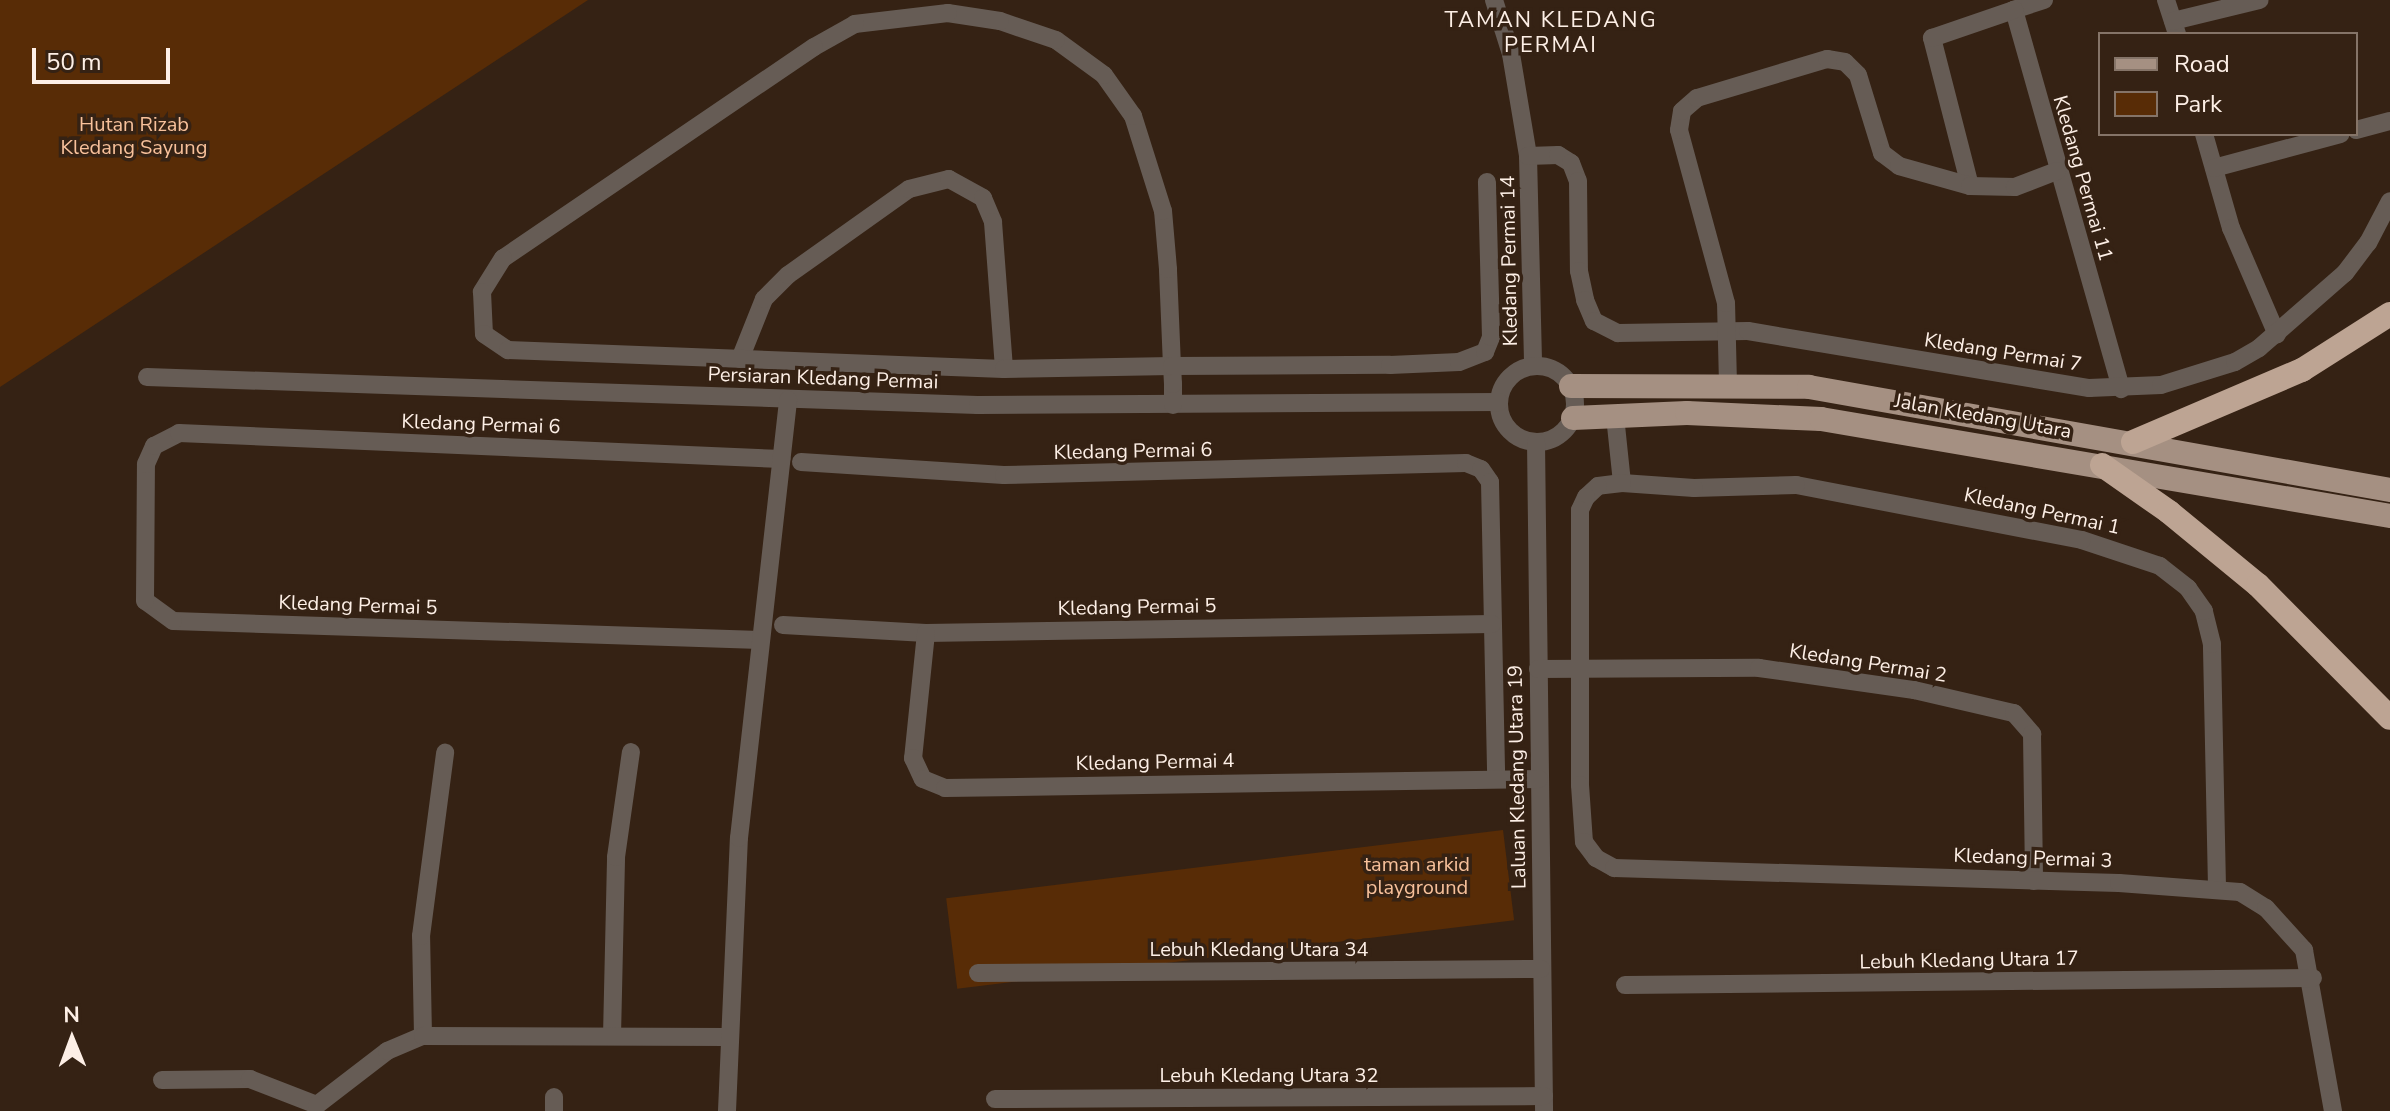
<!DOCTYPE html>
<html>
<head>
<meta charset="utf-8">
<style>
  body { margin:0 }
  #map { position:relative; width:2390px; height:1111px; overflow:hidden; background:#352214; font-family:"Nunito Sans",sans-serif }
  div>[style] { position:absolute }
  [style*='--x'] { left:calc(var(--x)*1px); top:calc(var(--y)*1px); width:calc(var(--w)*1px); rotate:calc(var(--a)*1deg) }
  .green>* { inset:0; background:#582c06; transform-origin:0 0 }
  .minor>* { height:18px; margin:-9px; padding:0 9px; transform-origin:9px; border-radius:9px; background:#665c55 }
  .minor>.ring { margin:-9px; padding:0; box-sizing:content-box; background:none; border:18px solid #665c55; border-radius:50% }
  .major>* { height:24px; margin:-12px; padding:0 12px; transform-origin:12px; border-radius:12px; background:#a59082 }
  .highway>* { height:24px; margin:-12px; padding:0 12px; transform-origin:12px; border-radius:12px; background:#bda493 }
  span { translate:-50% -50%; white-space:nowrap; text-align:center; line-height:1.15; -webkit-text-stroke:7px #352214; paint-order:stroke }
  .park-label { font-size:20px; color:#f8c19b }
  .street-label { font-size:20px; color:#fdefe6 }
  .neighbourhood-label { font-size:22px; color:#fdefe6; letter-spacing:2px }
  .legend { position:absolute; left:2098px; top:32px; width:260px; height:104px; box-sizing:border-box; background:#352214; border:2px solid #857468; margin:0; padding:10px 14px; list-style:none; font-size:24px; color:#fdefe6 }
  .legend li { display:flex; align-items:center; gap:16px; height:40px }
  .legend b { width:40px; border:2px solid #857468 }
  .north { position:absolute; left:32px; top:999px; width:80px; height:80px; -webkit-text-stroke:6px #352214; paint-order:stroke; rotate:359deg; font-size:22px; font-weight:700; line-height:32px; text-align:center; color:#fdefe6 }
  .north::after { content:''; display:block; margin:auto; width:28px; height:36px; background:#fdefe6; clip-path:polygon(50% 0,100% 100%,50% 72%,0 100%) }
  .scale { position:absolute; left:32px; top:48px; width:138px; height:36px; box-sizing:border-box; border:4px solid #fdefe6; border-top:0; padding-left:10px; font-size:24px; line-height:28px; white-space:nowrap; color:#fdefe6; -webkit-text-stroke:6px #352214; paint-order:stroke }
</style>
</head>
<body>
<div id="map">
  <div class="green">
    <div style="clip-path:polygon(0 0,588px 0,0 387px)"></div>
    <div style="left:1503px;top:830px;width:91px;height:561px;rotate:83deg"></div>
  </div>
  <div class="minor">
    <div style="--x:1494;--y:0;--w:57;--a:72.5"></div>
    <div style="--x:1511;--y:54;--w:103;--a:80.5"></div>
    <div style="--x:1528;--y:156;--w:209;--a:88.6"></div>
    <div style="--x:2044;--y:0;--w:32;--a:162"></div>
    <div style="--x:2014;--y:10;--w:394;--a:74.2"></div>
    <div style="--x:2166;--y:0;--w:36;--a:72"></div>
    <div style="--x:2173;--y:21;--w:89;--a:-13.6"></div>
    <div style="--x:2356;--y:130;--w:35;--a:-15"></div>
    <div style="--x:2204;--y:134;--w:98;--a:74"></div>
    <div style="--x:2231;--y:228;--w:116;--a:66.7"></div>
    <div style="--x:1528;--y:156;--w:30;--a:-2"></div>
    <div style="--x:1558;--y:155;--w:15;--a:32"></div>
    <div style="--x:1571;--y:163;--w:19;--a:69"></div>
    <div style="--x:1578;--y:181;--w:90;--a:89.4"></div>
    <div style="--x:1579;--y:271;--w:30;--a:78"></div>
    <div style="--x:1585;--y:300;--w:23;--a:67"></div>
    <div style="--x:1594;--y:321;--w:27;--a:27"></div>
    <div style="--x:1618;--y:333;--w:130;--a:-0.9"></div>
    <div style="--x:1748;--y:331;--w:346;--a:9.5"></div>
    <div style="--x:2089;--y:388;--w:72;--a:-2.4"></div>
    <div style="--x:2161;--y:385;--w:77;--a:-17.3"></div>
    <div style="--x:2235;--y:362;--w:28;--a:-30"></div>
    <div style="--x:2259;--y:348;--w:114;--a:-41.1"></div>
    <div style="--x:2345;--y:273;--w:38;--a:-53"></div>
    <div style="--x:2368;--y:243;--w:47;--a:-62.4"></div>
    <div style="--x:2214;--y:168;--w:131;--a:-15"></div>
    <div style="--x:1970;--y:186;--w:153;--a:-104.4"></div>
    <div style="--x:1932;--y:38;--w:87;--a:-18.9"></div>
    <div style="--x:740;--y:359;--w:65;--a:-68.2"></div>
    <div style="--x:764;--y:299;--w:34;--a:-45"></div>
    <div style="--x:788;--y:275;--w:148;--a:-35.4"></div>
    <div style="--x:909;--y:189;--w:41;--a:-14"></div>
    <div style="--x:949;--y:179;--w:39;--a:29"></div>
    <div style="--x:983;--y:198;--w:26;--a:67"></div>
    <div style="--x:993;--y:222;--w:147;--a:85.7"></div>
    <div class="ring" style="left:1499px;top:366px;width:58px;height:58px"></div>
    <div style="--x:147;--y:377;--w:831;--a:1.93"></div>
    <div style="--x:978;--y:405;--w:521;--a:-0.33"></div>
    <div style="--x:1728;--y:384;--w:81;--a:-91.4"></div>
    <div style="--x:1726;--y:303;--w:179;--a:-105.2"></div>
    <div style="--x:1679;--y:130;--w:19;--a:-81"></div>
    <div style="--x:1682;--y:111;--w:20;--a:-41"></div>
    <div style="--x:1697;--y:98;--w:136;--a:-16.7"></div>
    <div style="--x:1827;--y:59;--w:18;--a:9"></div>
    <div style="--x:1845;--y:62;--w:18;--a:45"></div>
    <div style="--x:1858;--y:75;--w:82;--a:72.9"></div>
    <div style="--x:1882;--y:153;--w:21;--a:37"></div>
    <div style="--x:1899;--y:166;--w:74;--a:15.7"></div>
    <div style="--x:1970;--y:186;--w:45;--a:1.3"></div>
    <div style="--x:2015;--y:187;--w:45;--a:-20.9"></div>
    <div style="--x:1173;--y:405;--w:21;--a:-90"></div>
    <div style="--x:1173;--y:384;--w:18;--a:-93"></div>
    <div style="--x:1172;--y:366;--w:97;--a:-92.4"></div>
    <div style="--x:1168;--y:269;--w:58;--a:-94.9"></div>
    <div style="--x:1163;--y:211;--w:100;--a:-107.5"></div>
    <div style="--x:1133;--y:116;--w:50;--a:-125.3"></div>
    <div style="--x:1104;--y:75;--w:59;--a:-143.9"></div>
    <div style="--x:1056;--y:40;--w:59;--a:-161.3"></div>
    <div style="--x:1000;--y:21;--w:53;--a:-171.3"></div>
    <div style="--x:948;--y:13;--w:94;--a:173.3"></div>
    <div style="--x:855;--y:24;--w:47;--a:150.7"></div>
    <div style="--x:814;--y:47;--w:376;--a:145.8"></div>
    <div style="--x:503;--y:258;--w:40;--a:122"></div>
    <div style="--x:482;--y:292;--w:42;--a:87.3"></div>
    <div style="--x:484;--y:334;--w:29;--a:34"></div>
    <div style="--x:508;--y:350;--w:496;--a:2.2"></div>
    <div style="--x:1004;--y:369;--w:168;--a:-1"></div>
    <div style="--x:1172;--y:366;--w:218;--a:-0.3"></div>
    <div style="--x:1390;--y:365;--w:69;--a:-2.5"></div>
    <div style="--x:1459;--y:362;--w:28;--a:-21"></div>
    <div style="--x:1485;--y:352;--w:16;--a:-68"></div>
    <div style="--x:1491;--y:337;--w:155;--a:-91.5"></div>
    <div style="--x:1615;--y:416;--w:67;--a:84"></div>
    <div style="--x:1536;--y:442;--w:669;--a:89.31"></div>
    <div style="--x:801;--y:462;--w:203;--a:3.7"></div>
    <div style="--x:1004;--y:475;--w:462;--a:-1.5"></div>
    <div style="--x:1466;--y:463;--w:16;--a:22"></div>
    <div style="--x:1481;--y:469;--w:16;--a:55"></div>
    <div style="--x:1490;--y:482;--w:296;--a:88.8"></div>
    <div style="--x:783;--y:625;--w:143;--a:3.2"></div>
    <div style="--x:926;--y:633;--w:566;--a:-0.91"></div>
    <div style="--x:926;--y:633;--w:126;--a:95.9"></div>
    <div style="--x:913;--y:758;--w:23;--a:65"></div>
    <div style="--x:923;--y:779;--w:24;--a:22"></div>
    <div style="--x:945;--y:788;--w:594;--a:-0.87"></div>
    <div style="--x:760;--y:640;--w:587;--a:-178.15"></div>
    <div style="--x:173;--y:621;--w:34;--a:-144"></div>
    <div style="--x:145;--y:601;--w:137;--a:-89.6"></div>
    <div style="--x:146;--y:464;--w:20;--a:-66"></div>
    <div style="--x:154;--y:446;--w:28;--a:-27"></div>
    <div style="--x:179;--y:433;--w:603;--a:2.47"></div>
    <div style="--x:1538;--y:669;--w:221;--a:-0.3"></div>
    <div style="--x:1759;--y:668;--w:157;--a:8.1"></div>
    <div style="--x:1914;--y:690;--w:103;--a:13"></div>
    <div style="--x:2014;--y:713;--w:28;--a:49"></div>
    <div style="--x:2032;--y:734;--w:147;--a:89.2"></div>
    <div style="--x:2217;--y:887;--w:243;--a:-91.2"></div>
    <div style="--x:2212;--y:644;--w:34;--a:-104"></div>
    <div style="--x:2204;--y:611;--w:28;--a:-125"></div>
    <div style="--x:2188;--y:588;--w:36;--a:-142"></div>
    <div style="--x:2160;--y:566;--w:82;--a:-161.6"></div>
    <div style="--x:2082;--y:540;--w:291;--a:-169.1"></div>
    <div style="--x:1796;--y:485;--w:102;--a:178.3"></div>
    <div style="--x:1694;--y:488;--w:72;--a:-176"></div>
    <div style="--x:1622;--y:483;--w:24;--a:173"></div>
    <div style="--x:1598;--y:486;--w:16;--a:137"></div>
    <div style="--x:1586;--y:497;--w:14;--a:115"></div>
    <div style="--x:1580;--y:510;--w:275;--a:90"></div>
    <div style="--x:1580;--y:785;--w:57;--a:86"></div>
    <div style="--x:1584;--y:842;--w:20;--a:53"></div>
    <div style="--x:1596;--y:858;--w:21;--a:29"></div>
    <div style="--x:1614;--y:868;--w:505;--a:1.7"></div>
    <div style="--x:2119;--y:883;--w:121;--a:4.3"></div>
    <div style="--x:2240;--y:892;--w:31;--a:32"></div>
    <div style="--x:2266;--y:908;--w:57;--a:47.9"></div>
    <div style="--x:2304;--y:950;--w:164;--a:79.8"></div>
    <div style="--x:978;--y:973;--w:563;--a:-0.41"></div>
    <div style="--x:1625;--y:985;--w:688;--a:-0.58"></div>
    <div style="--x:423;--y:1036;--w:100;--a:-91.1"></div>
    <div style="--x:421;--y:936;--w:185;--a:-82.5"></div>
    <div style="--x:612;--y:1036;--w:179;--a:-88.7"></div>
    <div style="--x:616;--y:857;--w:106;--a:-81.9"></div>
    <div style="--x:162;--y:1080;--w:88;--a:-0.7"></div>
    <div style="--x:250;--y:1079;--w:72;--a:21.2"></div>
    <div style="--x:317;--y:1105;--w:88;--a:-37.6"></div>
    <div style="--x:387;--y:1051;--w:39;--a:-23"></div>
    <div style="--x:423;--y:1036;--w:304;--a:0.2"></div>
    <div style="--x:554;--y:1097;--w:14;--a:90"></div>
    <div style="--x:995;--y:1099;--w:549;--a:-0.31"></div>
    <div style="--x:727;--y:1111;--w:273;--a:-87.5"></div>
    <div style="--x:739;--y:838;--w:441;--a:-83.6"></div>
  </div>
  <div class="major">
    <div style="--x:1571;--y:386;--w:238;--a:0.2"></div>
    <div style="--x:1809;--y:387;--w:590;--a:10.05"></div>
    <div style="--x:1573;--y:418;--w:114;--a:-2.5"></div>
    <div style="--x:1687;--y:413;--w:134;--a:2.6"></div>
    <div style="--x:1821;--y:419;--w:577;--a:9.67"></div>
  </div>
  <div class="highway">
    <div style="--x:2133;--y:442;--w:184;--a:-23.1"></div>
    <div style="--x:2302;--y:370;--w:104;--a:-32.5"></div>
    <div style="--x:2102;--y:465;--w:82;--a:35"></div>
    <div style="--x:2169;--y:512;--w:115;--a:39.4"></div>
    <div style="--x:2258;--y:585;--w:187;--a:45.2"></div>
  </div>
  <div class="park-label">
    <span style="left:134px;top:136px">Hutan Rizab<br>Kledang Sayung</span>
    <span style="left:1417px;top:876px">taman arkid<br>playground</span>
  </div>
  <div class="street-label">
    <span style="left:2083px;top:178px;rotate:74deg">Kledang Permai 11</span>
    <span style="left:1509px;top:261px;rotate:-91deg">Kledang Permai 14</span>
    <span style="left:2003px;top:352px;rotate:9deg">Kledang Permai 7</span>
    <span style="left:823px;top:378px;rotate:2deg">Persiaran Kledang Permai</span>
    <span style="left:1983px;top:416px;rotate:10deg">Jalan Kledang Utara</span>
    <span style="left:481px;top:424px;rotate:2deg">Kledang Permai 6</span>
    <span style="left:1133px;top:451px;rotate:-1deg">Kledang Permai 6</span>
    <span style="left:2042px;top:511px;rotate:12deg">Kledang Permai 1</span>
    <span style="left:358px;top:605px;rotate:2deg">Kledang Permai 5</span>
    <span style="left:1137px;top:607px;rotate:-1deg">Kledang Permai 5</span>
    <span style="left:1868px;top:663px;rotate:9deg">Kledang Permai 2</span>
    <span style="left:1155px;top:762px;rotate:-1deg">Kledang Permai 4</span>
    <span style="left:1517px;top:777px;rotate:-91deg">Laluan Kledang Utara 19</span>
    <span style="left:2033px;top:858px;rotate:2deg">Kledang Permai 3</span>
    <span style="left:1259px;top:949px">Lebuh Kledang Utara 34</span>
    <span style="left:1969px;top:960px;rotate:-1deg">Lebuh Kledang Utara 17</span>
    <span style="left:1269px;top:1075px">Lebuh Kledang Utara 32</span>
  </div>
  <div class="neighbourhood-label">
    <span style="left:1551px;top:33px">TAMAN KLEDANG<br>PERMAI</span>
  </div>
  <ul class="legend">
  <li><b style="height:10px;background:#a59082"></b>Road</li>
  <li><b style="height:22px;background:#582c06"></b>Park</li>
  </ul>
  <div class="north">N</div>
  <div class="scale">50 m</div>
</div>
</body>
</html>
